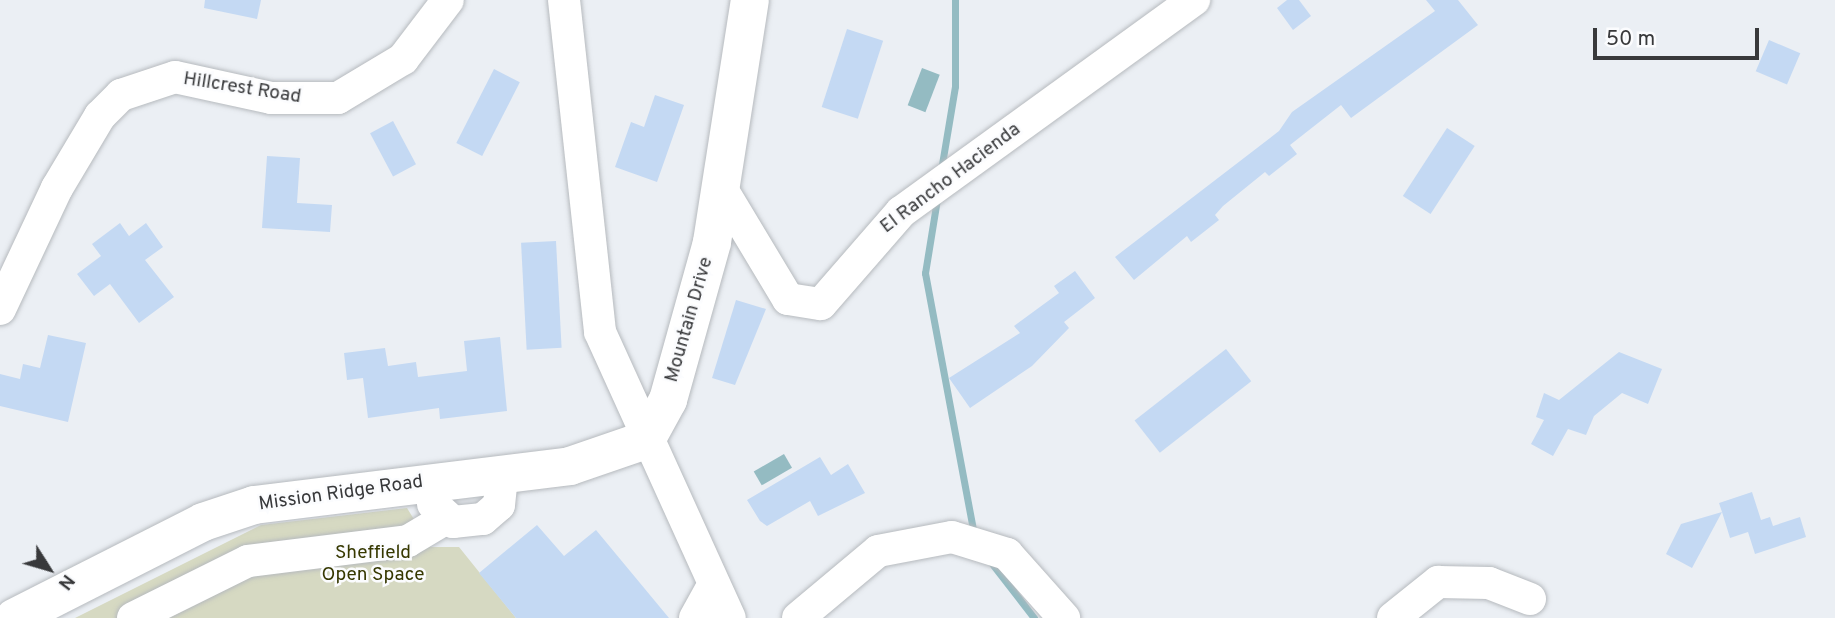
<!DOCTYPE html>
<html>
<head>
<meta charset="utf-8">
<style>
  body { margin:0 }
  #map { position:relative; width:1835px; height:618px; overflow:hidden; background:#ebeff4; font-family:Overpass,sans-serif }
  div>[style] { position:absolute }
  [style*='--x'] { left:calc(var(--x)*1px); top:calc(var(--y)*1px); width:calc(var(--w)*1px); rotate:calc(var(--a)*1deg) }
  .green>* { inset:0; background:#d6d9c2 }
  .water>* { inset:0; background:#94bbc2; transform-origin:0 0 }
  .stream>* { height:7px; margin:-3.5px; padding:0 3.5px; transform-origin:3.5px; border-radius:3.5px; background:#94bbc2 }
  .building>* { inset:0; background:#c4d9f3; transform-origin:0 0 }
  .roads { filter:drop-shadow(0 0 2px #b6babe) drop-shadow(0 0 2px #b6babe) }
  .minor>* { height:32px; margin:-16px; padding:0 16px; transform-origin:16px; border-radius:16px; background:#fff }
  .major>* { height:38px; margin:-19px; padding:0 19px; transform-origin:19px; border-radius:19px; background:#fff }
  span { translate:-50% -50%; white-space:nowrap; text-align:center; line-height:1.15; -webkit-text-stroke:5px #fbfcfe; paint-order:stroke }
  .street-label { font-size:19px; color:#38393b }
  .park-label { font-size:19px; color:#363800 }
  .north { position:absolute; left:14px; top:534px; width:70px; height:70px; -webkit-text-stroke:5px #fbfcfe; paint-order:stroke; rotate:127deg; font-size:19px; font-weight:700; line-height:28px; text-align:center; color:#38393b }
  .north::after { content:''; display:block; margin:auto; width:24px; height:32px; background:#38393b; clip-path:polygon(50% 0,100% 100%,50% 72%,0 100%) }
  .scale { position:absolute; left:1593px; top:28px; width:166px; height:32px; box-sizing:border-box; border:4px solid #38393b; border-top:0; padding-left:9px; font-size:21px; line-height:24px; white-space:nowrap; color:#38393b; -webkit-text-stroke:5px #fbfcfe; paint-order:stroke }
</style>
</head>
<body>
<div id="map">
  <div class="green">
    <div style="clip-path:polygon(407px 508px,431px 547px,459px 547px,516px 618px,75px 618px,261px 525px)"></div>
  </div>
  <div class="water">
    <div style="left:922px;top:68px;width:19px;height:40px;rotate:21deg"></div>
    <div style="left:784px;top:454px;width:16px;height:35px;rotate:60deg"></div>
  </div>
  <div class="stream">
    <div style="--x:941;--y:170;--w:85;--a:-80.5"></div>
    <div style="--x:955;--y:86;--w:86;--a:-90"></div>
    <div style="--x:937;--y:199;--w:75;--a:99.2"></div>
    <div style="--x:925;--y:273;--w:266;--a:79.4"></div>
    <div style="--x:990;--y:561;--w:72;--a:52.3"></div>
  </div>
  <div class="building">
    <div style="clip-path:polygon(205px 0,261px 0,257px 19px,204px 8px)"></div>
    <div style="clip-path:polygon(1287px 0,1299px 0,1311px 16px,1293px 30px,1277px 8px)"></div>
    <div style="clip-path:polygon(1426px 0,1458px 0,1478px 25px,1351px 118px,1341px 105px,1290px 145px,1297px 154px,1269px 176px,1265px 172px,1223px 206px,1215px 215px,1219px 220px,1191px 242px,1187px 236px,1134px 280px,1115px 257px,1279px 131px,1292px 112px,1435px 11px)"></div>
    <div style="left:847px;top:29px;width:38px;height:82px;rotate:18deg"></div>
    <div style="left:1769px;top:40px;width:34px;height:34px;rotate:23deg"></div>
    <div style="left:494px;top:69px;width:29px;height:83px;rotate:27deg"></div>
    <div style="clip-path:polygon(655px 95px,684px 105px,657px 182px,615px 167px,631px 122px,644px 127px)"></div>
    <div style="left:393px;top:121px;width:49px;height:26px;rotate:62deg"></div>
    <div style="left:1447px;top:128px;width:33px;height:81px;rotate:33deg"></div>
    <div style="clip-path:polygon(267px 156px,300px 158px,297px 203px,332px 205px,330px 232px,262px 228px)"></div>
    <div style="clip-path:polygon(120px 223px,129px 236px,146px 223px,163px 247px,145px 260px,174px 297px,139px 323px,110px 284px,94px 296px,77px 274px,101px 256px,92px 244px)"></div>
    <div style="left:556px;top:241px;width:107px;height:35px;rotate:87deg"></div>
    <div style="clip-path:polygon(1075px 271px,1095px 298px,1064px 322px,1069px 328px,1032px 366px,970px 408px,949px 378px,1020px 333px,1014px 326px,1059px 293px,1054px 286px)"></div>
    <div style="clip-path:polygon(736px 300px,766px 309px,735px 385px,712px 378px)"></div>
    <div style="clip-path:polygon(48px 335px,86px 343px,68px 422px,0 406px,0 374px,20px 379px,23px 364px,40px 368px)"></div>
    <div style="clip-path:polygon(500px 337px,507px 411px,440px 419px,439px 408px,368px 418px,363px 378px,347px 380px,344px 353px,385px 348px,388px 366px,416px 362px,418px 377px,467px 371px,464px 341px)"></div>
    <div style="left:1226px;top:349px;width:41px;height:116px;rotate:52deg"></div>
    <div style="clip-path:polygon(1619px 352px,1662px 369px,1648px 404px,1622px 393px,1594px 416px,1586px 435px,1568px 429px,1553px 456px,1531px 444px,1544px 420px,1536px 417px,1544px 393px,1559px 400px)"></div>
    <div style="clip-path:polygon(820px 457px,831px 475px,848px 464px,865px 493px,818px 516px,810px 501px,767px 526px,760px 521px,747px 500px)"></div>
    <div style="clip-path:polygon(1752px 492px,1761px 520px,1770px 517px,1773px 526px,1800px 517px,1806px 537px,1755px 554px,1748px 532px,1730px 538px,1722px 512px,1692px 568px,1666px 554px,1681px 524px,1722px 512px,1719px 503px)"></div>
    <div style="clip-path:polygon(537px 525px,564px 556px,596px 530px,669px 618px,516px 618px,479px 573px)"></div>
  </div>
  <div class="roads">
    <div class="minor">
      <div style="--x:564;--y:0;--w:334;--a:83.8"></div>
      <div style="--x:600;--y:332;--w:314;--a:65.6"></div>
      <div style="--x:723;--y:191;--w:126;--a:59"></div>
      <div style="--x:788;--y:299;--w:33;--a:9"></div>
      <div style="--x:821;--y:304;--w:122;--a:-49"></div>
      <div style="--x:901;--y:212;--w:362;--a:-35.9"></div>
      <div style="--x:0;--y:309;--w:134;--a:-64.8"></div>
      <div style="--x:57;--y:188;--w:84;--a:-59.2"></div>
      <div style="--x:100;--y:116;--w:30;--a:-45"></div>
      <div style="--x:121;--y:95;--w:57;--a:-18.4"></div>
      <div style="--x:175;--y:77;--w:98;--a:12.3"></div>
      <div style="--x:271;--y:98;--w:67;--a:0"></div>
      <div style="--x:338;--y:98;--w:76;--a:-31"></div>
      <div style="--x:403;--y:59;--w:74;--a:-52.7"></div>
      <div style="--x:433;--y:504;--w:27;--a:42"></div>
      <div style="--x:453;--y:522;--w:30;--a:-6"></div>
      <div style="--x:483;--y:519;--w:21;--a:-41"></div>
      <div style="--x:499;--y:505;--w:31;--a:-84"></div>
      <div style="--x:133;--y:618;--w:128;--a:-26.4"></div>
      <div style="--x:248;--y:561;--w:161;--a:-7.1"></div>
      <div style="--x:408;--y:541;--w:43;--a:-30.7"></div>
      <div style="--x:695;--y:618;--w:38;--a:-61"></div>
      <div style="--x:798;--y:618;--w:104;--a:-39.9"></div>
      <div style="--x:878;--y:551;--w:75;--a:-10.7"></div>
      <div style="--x:952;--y:537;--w:58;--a:17.2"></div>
      <div style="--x:1007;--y:554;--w:86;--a:48.3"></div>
      <div style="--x:1393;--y:618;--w:58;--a:-38.7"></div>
      <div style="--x:1438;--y:582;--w:51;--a:1.1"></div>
      <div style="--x:1489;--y:583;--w:44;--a:21.3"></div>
    </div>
    <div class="major">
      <div style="--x:14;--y:618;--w:212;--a:-26.9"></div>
      <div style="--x:203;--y:522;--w:54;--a:-18.4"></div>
      <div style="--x:254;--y:505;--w:318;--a:-7"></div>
      <div style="--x:570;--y:466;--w:80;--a:-18.9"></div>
      <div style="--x:646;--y:440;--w:46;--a:-61.2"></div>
      <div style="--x:668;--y:400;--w:164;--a:-74.4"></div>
      <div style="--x:712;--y:242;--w:245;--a:-81.1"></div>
    </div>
  </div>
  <div class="street-label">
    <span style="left:242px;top:89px;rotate:9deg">Hillcrest Road</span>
    <span style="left:951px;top:179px;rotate:-37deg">El Rancho Hacienda</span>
    <span style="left:690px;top:320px;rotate:-74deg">Mountain Drive</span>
    <span style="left:341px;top:494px;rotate:-8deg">Mission Ridge Road</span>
  </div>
  <div class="park-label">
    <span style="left:373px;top:565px">Sheffield<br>Open Space</span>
  </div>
  <div class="north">N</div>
  <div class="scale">50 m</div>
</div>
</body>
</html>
